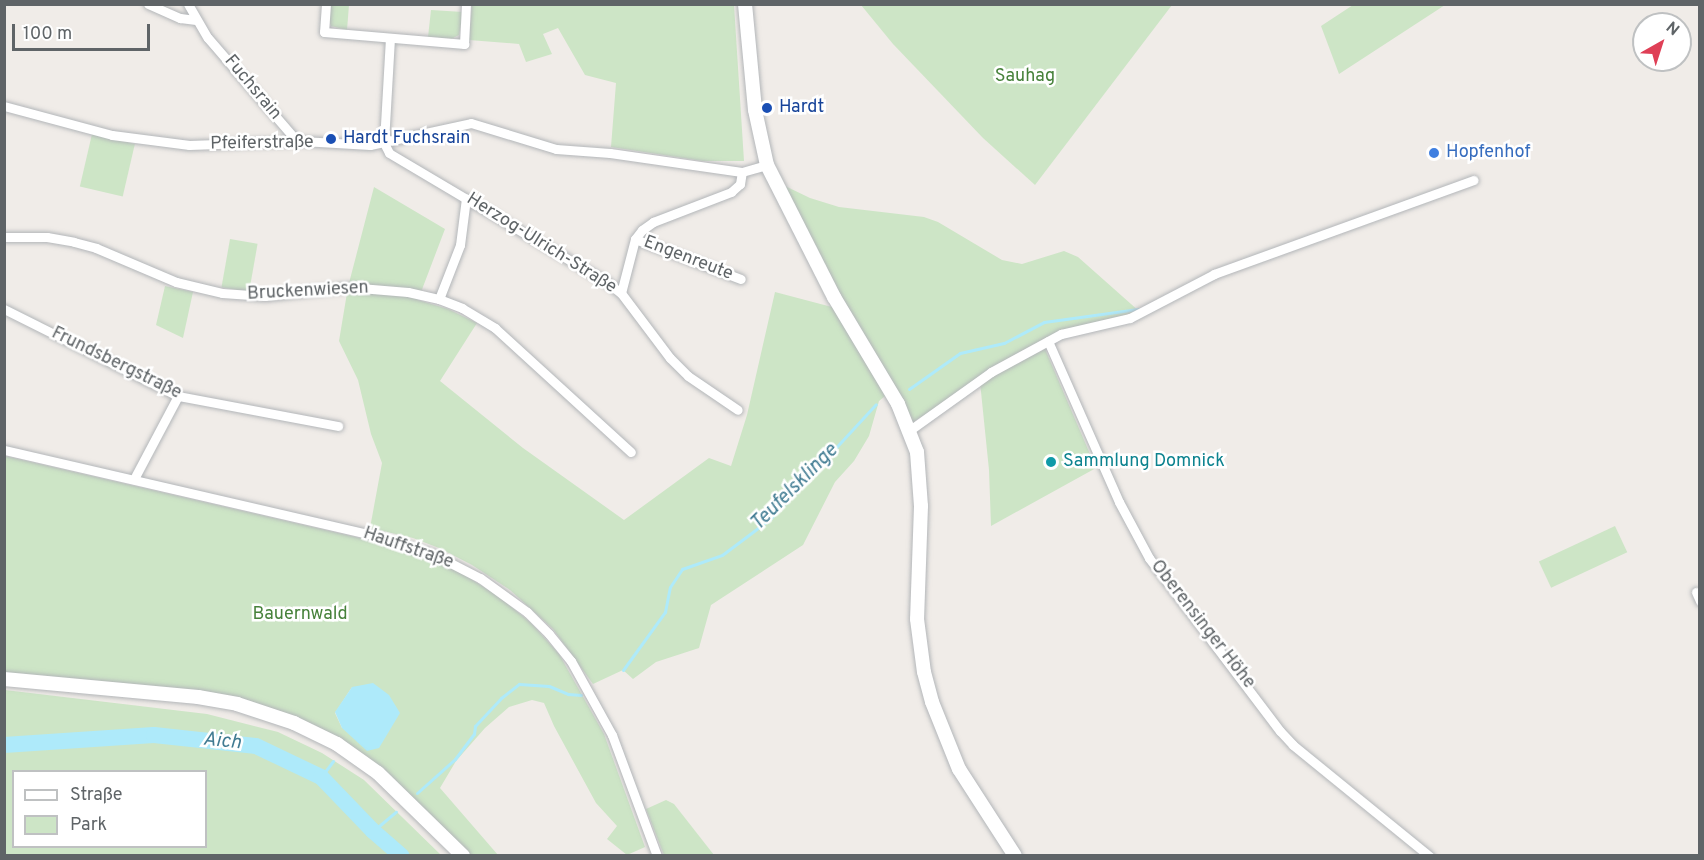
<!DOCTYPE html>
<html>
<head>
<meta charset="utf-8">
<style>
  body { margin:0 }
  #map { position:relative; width:1704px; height:860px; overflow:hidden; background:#f0ece8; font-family:Overpass,sans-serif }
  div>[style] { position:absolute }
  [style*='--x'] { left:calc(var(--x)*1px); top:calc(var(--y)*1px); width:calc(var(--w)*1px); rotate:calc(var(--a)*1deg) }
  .green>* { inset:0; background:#cde5c6; transform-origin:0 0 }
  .water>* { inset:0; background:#aeeafa }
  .stream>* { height:3px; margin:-1.5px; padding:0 1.5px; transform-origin:1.5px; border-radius:1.5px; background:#aeeafa }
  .river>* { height:16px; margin:-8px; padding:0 8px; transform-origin:8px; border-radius:8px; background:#aeeafa }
  .roads { filter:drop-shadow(0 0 2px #b3b6b9) drop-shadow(0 0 2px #b3b6b9) }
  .street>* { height:9px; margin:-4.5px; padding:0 4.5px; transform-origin:4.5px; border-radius:4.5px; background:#fff }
  .secondary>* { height:14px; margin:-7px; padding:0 7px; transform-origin:7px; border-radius:7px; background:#fff }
  .dots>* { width:16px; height:16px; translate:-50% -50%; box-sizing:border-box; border:3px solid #fff; border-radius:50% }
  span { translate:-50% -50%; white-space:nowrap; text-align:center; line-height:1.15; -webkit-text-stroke:5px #fff; paint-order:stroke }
  .park-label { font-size:18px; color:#47823b }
  .street-label { font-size:18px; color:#5f6467 }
  .transit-label { font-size:18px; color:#164399 }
  .left { translate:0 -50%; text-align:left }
  .shop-label { font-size:18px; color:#366cbe }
  .culture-label { font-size:18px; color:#0d838f }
  .water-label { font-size:20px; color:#407b92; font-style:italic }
  .frame { position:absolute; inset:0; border:6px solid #5f6467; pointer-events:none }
  .legend { position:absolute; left:12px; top:770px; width:195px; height:78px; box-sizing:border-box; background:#fff; border:2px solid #bfc1c2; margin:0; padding:8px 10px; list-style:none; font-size:18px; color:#5f6467 }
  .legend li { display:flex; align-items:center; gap:12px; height:30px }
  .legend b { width:30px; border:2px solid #bfc1c2 }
  .north { position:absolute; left:1632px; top:12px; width:60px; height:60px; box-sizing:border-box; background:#fff; border:2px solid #bfc1c2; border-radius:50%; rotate:39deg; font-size:16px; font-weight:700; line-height:24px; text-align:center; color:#5f6467 }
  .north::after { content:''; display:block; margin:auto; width:21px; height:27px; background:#df3f56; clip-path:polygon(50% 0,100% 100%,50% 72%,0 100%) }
  .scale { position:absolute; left:12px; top:24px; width:138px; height:27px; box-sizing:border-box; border:3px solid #5f6467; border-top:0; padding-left:8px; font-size:18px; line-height:21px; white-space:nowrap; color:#5f6467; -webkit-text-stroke:4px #fff; paint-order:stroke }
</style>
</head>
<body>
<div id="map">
  <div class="green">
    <div style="clip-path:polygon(330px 5px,349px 5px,347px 30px,331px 26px,329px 21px)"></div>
    <div style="clip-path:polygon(472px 5px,734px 5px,744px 161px,703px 161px,611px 147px,616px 83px,585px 75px,558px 28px,543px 34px,552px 54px,526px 62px,519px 44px,469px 40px)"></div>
    <div style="clip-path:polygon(861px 5px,1172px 5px,1035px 185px,983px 138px,893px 44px)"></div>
    <div style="clip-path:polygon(1353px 5px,1353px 4px,1445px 5px,1339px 74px,1321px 26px)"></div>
    <div style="clip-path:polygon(431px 10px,463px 12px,459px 35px,451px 39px,428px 37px)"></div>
    <div style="left:92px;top:134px;width:44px;height:54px;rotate:13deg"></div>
    <div style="clip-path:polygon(783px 185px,810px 198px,839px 207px,924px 217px,938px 222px,1002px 260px,1022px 264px,1064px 251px,1078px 257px,1140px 312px,1047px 339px,913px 422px,896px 387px,879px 401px,869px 436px,854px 461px,835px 482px,803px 545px,711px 605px,699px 648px,656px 662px,633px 679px,623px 670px,593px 684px,553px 629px,510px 590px,472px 565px,439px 548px,413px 538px,370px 528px,382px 463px,371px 434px,358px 380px,339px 341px,348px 287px,374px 187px,445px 229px,418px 300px,448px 309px,477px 323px,440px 381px,523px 448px,624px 520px,709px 458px,731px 466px,747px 415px,775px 292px,847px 311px)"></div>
    <div style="left:230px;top:239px;width:28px;height:49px;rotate:10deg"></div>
    <div style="clip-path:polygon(165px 286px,193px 292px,183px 338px,156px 325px)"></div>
    <div style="clip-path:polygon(1045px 349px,1096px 468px,991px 526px,989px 470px,980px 382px)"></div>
    <div style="clip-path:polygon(evenodd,5px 456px,377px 542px,432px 559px,463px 574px,498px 596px,531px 623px,559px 654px,604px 734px,645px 847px,627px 855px,607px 839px,617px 826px,596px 803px,554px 726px,544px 703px,532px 700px,509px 707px,485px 728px,456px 761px,440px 788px,498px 855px,469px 855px,386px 774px,265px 707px,5px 674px,5px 456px,352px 687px,342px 728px,335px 713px,352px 687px)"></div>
    <div style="left:1615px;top:526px;width:29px;height:84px;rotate:65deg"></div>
    <div style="clip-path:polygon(evenodd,5px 690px,207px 714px,278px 732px,322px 753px,364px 780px,441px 855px,5px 855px,5px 690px,14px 772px,206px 772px,206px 846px,14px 846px,14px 772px)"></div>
    <div style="clip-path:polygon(666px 800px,674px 804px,714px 855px,664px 855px,646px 809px)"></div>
  </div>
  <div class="water">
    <div style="clip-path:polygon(373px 683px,389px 695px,400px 713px,379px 748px,367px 751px,342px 728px,335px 712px,352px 687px)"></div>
  </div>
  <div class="stream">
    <div style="--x:909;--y:389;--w:62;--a:-35.2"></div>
    <div style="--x:960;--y:353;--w:45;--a:-12.8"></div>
    <div style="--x:1004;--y:343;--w:45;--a:-27.7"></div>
    <div style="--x:1044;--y:322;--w:95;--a:-7.9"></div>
    <div style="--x:623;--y:670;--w:72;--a:-54.1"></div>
    <div style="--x:665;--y:612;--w:25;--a:-79"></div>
    <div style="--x:670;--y:587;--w:22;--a:-56"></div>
    <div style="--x:682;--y:569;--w:42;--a:-19.3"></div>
    <div style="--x:722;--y:555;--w:60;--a:-36.9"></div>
    <div style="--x:770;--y:519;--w:156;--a:-47.3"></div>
    <div style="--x:321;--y:777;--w:20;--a:-53"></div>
    <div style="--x:417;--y:793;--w:51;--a:-41.8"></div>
    <div style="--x:455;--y:759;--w:31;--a:-53"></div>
    <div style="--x:474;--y:734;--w:8;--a:-83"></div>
    <div style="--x:475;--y:726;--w:38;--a:-47"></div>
    <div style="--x:501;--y:698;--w:23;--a:-38"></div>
    <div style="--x:519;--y:684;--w:30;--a:4"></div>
    <div style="--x:549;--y:686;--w:21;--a:23"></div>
    <div style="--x:568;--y:694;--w:13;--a:4"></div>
    <div style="--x:373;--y:831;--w:30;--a:-40"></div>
  </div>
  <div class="river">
    <div style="--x:4;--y:745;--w:150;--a:-3.8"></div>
    <div style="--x:154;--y:735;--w:103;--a:6.2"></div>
    <div style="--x:256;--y:746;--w:72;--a:25.5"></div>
    <div style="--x:321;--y:777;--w:75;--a:46.1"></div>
    <div style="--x:373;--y:831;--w:38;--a:41"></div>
  </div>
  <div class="roads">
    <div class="street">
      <div style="--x:148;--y:4;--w:35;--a:24"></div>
      <div style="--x:180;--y:18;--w:16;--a:7"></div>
      <div style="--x:188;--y:4;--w:39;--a:60"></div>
      <div style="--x:208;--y:38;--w:136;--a:49.2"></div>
      <div style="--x:326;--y:4;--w:28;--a:94"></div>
      <div style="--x:324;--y:32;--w:141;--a:4.9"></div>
      <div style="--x:464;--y:44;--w:40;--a:-87.1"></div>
      <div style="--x:390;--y:38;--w:105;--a:93.3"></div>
      <div style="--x:384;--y:143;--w:11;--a:63"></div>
      <div style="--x:389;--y:153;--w:255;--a:30.7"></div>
      <div style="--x:608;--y:283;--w:16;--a:38"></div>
      <div style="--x:621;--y:293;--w:81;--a:53"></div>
      <div style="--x:670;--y:358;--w:25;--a:45"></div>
      <div style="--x:688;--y:376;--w:60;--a:34.2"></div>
      <div style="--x:4;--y:106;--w:112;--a:15"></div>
      <div style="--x:112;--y:135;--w:78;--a:7.4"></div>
      <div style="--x:189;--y:145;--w:113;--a:-2"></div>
      <div style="--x:302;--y:141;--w:68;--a:3.4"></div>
      <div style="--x:370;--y:145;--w:103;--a:-12.3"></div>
      <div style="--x:471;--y:123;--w:89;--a:17"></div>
      <div style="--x:556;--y:149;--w:54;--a:4.2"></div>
      <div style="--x:610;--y:153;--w:133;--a:8.2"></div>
      <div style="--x:742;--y:172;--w:26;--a:-16"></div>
      <div style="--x:4;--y:237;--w:43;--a:0"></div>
      <div style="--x:47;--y:237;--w:27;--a:10"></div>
      <div style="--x:74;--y:242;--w:23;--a:15"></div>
      <div style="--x:96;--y:248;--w:87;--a:23"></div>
      <div style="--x:176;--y:282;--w:47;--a:13.4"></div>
      <div style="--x:222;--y:293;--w:43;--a:4"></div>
      <div style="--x:265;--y:296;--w:83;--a:-6.2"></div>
      <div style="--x:348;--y:287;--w:60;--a:4.8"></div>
      <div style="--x:408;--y:292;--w:32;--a:13"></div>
      <div style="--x:439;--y:299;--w:25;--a:21"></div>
      <div style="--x:462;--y:308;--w:39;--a:31"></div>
      <div style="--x:495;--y:328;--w:184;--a:42.4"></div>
      <div style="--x:635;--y:239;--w:113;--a:20.7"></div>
      <div style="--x:621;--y:293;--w:56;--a:-75.5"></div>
      <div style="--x:635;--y:239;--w:11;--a:-52"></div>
      <div style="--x:642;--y:230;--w:14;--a:-36"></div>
      <div style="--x:653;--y:222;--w:84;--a:-21"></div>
      <div style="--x:731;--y:192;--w:12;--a:-42"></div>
      <div style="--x:740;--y:184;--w:12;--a:-81"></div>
      <div style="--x:439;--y:299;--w:58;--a:-68.7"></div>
      <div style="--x:460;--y:245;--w:47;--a:-82.7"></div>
      <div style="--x:4;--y:309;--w:195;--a:26.6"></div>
      <div style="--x:178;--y:396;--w:163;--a:10.6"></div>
      <div style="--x:1048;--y:341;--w:176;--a:66.2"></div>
      <div style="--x:1119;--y:502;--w:64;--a:61.8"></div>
      <div style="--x:1149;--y:558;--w:217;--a:52.9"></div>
      <div style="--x:1280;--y:731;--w:19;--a:47"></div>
      <div style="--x:1293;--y:745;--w:176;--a:39.2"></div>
      <div style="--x:910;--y:430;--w:100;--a:-35.6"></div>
      <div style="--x:991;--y:372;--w:80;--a:-28.5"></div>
      <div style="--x:1061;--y:334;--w:71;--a:-13.1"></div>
      <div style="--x:1130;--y:318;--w:95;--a:-27.6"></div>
      <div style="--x:1214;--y:274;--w:276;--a:-19.9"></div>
      <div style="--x:4;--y:450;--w:375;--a:13"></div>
      <div style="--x:369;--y:534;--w:67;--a:17.4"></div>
      <div style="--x:433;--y:554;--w:53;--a:27.1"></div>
      <div style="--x:480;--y:578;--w:58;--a:35.9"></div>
      <div style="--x:527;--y:612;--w:31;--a:45"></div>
      <div style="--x:549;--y:634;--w:35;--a:51"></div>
      <div style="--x:571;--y:661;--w:85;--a:61"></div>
      <div style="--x:612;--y:735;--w:129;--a:69.6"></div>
      <div style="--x:134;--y:479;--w:94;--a:-62.1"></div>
      <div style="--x:1696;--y:592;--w:10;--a:66"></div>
    </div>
    <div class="secondary">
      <div style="--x:745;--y:4;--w:106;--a:84.6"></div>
      <div style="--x:755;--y:110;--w:56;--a:77.7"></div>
      <div style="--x:767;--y:165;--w:148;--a:63.1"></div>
      <div style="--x:834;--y:297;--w:125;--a:59.1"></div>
      <div style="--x:898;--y:404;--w:52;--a:68.4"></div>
      <div style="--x:917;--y:452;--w:54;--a:85.8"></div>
      <div style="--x:921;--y:506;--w:113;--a:92"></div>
      <div style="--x:917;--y:619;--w:53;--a:82.5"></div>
      <div style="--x:924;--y:672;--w:31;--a:75"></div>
      <div style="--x:932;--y:702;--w:72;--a:68.1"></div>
      <div style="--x:959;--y:769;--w:103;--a:57.2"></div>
      <div style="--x:4;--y:679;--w:195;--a:5.3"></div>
      <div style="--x:198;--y:697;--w:40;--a:10"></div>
      <div style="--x:237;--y:704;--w:60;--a:18.4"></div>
      <div style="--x:294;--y:723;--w:48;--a:26"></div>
      <div style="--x:337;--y:744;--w:50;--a:35.3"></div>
      <div style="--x:378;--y:773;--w:119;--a:44.3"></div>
    </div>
  </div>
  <div class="dots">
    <div style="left:767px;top:108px;background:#1a4fb4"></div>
    <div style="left:331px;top:139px;background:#1a4fb4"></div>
    <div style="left:1434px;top:153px;background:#3f7fe0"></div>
    <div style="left:1051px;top:462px;background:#0f9aa8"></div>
  </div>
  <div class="park-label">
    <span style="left:1025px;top:77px">Sauhag</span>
    <span style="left:300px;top:615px">Bauernwald</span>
  </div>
  <div class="street-label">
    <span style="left:252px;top:88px;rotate:50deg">Fuchsrain</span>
    <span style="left:262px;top:144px;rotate:-1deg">Pfeiferstraße</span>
    <span style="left:541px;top:244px;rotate:32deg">Herzog-Ulrich-Straße</span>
    <span style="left:688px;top:259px;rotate:21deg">Engenreute</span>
    <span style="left:308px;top:292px;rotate:-3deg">Bruckenwiesen</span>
    <span style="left:116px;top:364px;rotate:26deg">Frundsbergstraße</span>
    <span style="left:408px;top:549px;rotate:19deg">Hauffstraße</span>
    <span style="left:1202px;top:625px;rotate:52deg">Oberensinger Höhe</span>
  </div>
  <div class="transit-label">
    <span class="left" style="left:779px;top:108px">Hardt</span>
    <span class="left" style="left:343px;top:139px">Hardt Fuchsrain</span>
  </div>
  <div class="shop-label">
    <span class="left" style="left:1446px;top:153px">Hopfenhof</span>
  </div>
  <div class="culture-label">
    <span class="left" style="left:1063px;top:462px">Sammlung Domnick</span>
  </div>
  <div class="water-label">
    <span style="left:795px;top:488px;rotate:-45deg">Teufelsklinge</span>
    <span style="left:222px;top:742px;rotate:6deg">Aich</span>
  </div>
  <div class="frame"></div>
  <ul class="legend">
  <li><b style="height:8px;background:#fff"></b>Straße</li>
  <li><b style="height:16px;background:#cde5c6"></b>Park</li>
  </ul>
  <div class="north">N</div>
  <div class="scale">100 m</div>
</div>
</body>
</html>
